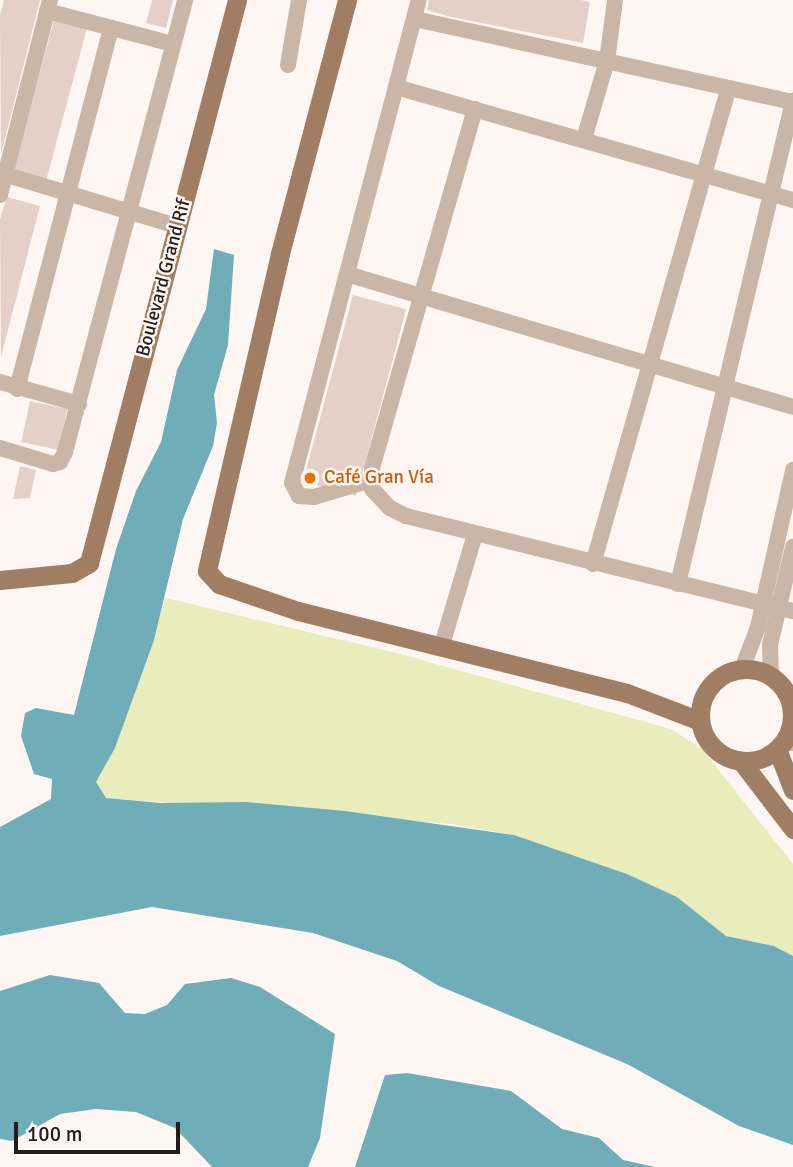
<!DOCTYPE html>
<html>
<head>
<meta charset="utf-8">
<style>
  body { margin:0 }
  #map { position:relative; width:793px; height:1167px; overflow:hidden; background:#fef6f2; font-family:Signika,sans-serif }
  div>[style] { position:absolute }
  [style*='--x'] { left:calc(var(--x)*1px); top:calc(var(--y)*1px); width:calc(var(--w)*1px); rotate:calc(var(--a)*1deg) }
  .green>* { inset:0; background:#e8edbb }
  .water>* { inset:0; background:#6faeb9 }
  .building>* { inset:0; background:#e5d0c7; transform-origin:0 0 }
  .minor>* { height:16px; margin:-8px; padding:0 8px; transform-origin:8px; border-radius:8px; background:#c9b6a7 }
  .major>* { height:19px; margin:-9.5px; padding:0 9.5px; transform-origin:9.5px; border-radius:9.5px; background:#a07e63 }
  .major>.ring { margin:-9.5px; padding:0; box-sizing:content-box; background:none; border:19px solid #a07e63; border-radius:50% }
  .dots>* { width:19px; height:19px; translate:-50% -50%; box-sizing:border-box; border:4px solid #fef6f2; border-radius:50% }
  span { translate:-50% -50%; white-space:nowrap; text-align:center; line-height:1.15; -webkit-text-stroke:5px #fef6f2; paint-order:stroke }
  .street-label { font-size:19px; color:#241c19 }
  .food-label { font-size:19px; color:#c56008 }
  .left { translate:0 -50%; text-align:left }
  .scale { position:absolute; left:14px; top:1122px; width:166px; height:32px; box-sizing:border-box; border:4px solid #241c19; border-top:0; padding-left:9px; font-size:21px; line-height:24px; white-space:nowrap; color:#241c19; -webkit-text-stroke:5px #fef6f2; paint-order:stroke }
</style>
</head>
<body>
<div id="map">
  <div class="green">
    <div style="clip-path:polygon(166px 598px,400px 654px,671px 729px,702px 749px,793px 864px,793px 956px,774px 946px,726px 936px,677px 897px,627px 874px,514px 835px,452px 824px,106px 798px,96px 782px,115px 748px)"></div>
  </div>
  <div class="water">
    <div style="clip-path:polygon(214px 249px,234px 255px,228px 345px,214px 395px,217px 423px,213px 446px,183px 519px,154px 640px,115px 748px,96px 782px,106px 798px,161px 803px,246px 802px,345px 811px,514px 835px,627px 874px,677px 897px,726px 936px,774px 946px,793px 956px,793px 1145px,739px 1126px,627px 1064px,439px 986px,397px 961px,313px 933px,152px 907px,0 936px,0 827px,51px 799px,52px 779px,34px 774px,21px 736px,25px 713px,36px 708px,74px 715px,116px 549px,136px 491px,161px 442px,177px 370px,206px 309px)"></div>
    <div style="clip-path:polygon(50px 975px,99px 983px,125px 1013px,145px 1014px,167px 1005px,185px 984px,231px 978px,260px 987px,335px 1034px,320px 1138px,308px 1167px,212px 1167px,175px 1128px,136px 1112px,96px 1109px,60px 1114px,12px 1141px,0 1139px,0 991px)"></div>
    <div style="clip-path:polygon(407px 1073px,511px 1091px,562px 1129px,599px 1138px,623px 1160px,655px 1167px,355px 1167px,385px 1075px)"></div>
  </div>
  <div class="building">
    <div style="clip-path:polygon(4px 0,40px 0,1px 154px,0 16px)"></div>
    <div style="clip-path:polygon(152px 0,173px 0,166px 28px,146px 23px)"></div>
    <div style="clip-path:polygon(429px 0,581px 0,590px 2px,583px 43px,451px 17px,427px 10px)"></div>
    <div style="left:54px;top:20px;width:34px;height:160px;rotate:15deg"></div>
    <div style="clip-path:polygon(7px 197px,40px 206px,1px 357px,0 219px)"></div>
    <div style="left:353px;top:295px;width:55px;height:193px;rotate:15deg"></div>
    <div style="left:30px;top:401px;width:38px;height:42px;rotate:12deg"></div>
    <div style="clip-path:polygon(20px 466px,36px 470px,30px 498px,13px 499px)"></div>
  </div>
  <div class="minor">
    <div style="--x:47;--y:11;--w:130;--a:14.7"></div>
    <div style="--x:415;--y:19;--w:387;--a:12.4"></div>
    <div style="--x:288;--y:65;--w:66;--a:-80.4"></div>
    <div style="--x:396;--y:87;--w:413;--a:15.9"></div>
    <div style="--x:475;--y:109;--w:374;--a:106"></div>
    <div style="--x:372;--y:469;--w:20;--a:90"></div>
    <div style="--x:372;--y:489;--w:26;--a:47"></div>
    <div style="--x:390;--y:508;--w:18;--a:27"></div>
    <div style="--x:406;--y:516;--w:398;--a:13.8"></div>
    <div style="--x:584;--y:139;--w:81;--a:-73.6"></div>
    <div style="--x:607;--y:61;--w:62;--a:-82.5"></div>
    <div style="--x:0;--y:173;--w:185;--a:16.7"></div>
    <div style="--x:0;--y:195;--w:201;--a:-75.6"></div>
    <div style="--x:347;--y:274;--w:465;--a:16.6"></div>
    <div style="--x:0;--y:382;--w:82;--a:15.6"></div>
    <div style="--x:17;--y:389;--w:372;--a:-75.4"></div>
    <div style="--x:0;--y:448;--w:55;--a:16.8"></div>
    <div style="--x:53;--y:464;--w:7;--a:-16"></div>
    <div style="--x:60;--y:462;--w:11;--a:-63"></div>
    <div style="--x:65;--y:452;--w:468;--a:-75.1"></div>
    <div style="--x:371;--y:480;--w:59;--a:163.4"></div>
    <div style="--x:314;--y:497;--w:15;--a:-176"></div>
    <div style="--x:299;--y:496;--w:15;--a:-118"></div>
    <div style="--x:292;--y:483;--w:499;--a:-75.3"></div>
    <div style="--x:593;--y:564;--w:495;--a:-74.1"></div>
    <div style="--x:678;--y:584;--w:497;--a:-76.6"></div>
    <div style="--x:442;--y:645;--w:116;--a:-73.4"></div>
    <div style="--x:742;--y:669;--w:45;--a:-69.1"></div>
    <div style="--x:758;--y:627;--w:161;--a:-77.4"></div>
    <div style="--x:771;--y:676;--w:31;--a:-92"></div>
    <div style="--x:770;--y:645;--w:101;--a:-76.8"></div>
    <div style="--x:791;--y:706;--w:2;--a:27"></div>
    <div style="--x:783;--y:742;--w:10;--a:6"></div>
  </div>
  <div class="major">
    <div style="--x:347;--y:0;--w:263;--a:104.8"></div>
    <div style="--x:280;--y:254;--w:325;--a:103"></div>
    <div style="--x:207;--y:571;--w:18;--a:47"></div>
    <div style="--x:219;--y:584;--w:83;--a:18.9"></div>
    <div style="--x:298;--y:611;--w:339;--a:14"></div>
    <div style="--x:627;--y:693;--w:78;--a:21"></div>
    <div style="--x:0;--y:580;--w:72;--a:-5.6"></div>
    <div style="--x:72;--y:573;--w:20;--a:-30"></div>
    <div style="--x:89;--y:563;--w:582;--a:-75.27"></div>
    <div class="ring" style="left:700px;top:669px;width:73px;height:73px"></div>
    <div style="--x:777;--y:749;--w:44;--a:68.7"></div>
    <div style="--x:741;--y:761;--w:86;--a:52.6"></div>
  </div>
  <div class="dots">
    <div style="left:310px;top:478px;background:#e8710a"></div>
  </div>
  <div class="street-label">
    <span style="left:164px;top:278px;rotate:-75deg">Boulevard Grand Rif</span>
  </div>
  <div class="food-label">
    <span class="left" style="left:324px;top:478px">Café Gran Vía</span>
  </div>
  <div class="scale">100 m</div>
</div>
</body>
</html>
